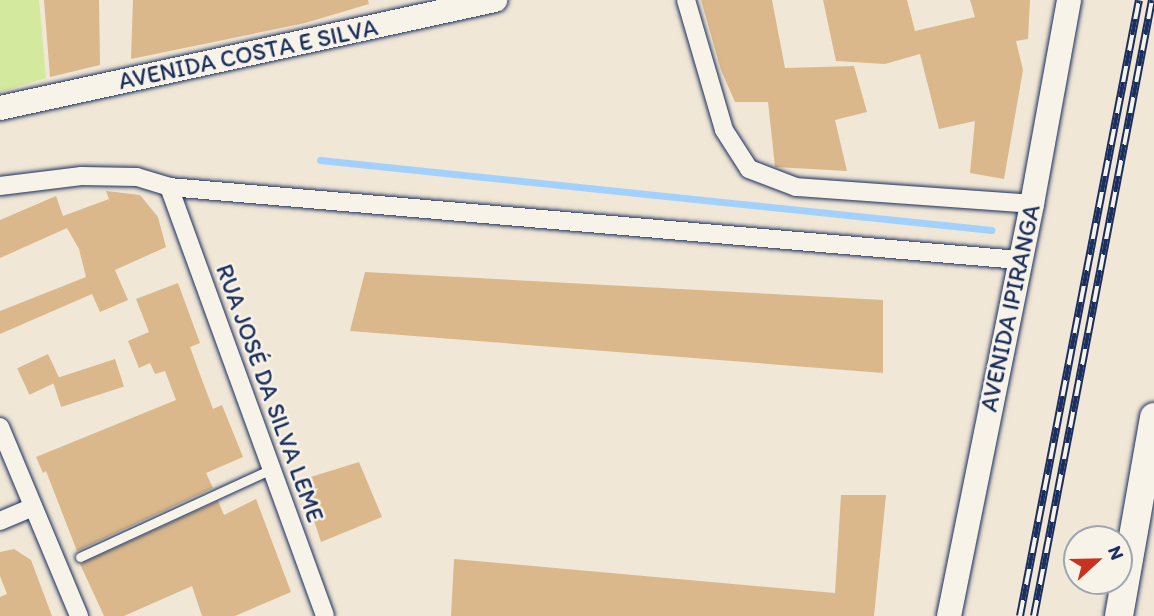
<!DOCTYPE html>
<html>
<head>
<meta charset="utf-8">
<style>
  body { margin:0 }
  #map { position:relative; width:1154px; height:616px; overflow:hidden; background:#f1e7d6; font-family:Itim,sans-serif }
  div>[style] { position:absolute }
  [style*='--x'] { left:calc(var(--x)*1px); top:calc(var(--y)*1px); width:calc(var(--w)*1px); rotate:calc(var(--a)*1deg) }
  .green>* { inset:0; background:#d3e99e }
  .stream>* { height:7px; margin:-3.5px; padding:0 3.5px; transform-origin:3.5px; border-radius:3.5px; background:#a3d1fe }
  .building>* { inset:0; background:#dab88c; transform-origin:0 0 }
  .roads { filter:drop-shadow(0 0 2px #1b2f5e) drop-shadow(0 0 2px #1b2f5e) }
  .lane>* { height:9px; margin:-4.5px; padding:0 4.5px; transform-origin:4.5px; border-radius:4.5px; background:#f7f3e8 }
  .street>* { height:18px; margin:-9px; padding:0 9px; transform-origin:9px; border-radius:9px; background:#f7f3e8 }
  .secondary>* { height:24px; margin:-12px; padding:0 12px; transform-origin:12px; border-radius:12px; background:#f7f3e8 }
  .primary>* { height:28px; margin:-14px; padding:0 14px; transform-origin:14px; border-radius:14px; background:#f7f3e8 }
  .rail>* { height:8px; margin-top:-4px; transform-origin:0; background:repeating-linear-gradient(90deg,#f7f3e8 0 16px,#1b2f5e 0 32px); box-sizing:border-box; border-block:2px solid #1b2f5e }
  span { translate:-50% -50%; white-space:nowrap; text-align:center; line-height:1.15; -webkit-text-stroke:5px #f7f3e8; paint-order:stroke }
  .street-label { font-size:24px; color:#1b2f5e }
  .north { position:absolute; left:1063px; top:525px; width:70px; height:70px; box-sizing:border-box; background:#f7f3e8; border:2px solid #9fa5b1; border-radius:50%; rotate:68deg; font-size:19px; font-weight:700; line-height:28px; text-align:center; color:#1b2f5e }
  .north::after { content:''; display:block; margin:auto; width:24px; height:32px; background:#c8321e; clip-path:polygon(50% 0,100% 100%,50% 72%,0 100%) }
</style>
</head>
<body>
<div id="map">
  <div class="green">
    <div style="clip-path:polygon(0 0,39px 0,46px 78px,0 92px)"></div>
  </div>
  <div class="stream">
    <div style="--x:320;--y:160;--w:675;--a:5.96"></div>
  </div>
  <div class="building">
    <div style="clip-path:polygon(44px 0,99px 0,100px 65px,50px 77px)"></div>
    <div style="clip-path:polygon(133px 0,368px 0,369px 4px,305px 23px,131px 59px)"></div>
    <div style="clip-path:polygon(701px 0,772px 0,785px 68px,854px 66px,867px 112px,835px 120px,847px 171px,775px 167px,768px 102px,735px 102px,721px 70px)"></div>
    <div style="clip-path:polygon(823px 0,907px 0,915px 31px,975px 17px,970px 0,1030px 0,1028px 39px,1016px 41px,1023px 70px,1004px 179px,970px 173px,975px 121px,939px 129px,920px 54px,885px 64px,836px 61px)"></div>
    <div style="clip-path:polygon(106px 191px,140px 195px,158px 217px,166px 247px,115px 270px,128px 300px,100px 312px,92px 294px,0 334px,0 311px,86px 277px,79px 249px,67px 228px,0 258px,0 220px,56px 196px,63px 216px,109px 199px)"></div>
    <div style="clip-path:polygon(365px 272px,883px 300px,883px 373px,350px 331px)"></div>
    <div style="clip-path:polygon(178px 283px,200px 343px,190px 347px,202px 380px,213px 409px,222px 405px,243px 457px,206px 473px,213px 488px,77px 551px,46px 471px,43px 473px,36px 457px,176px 400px,165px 371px,155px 374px,150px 363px,139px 368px,128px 341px,149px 332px,136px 299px)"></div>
    <div style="left:48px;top:354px;width:29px;height:34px;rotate:65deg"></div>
    <div style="left:115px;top:359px;width:29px;height:66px;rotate:72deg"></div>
    <div style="clip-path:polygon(359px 462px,382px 517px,321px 542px,301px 480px)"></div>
    <div style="clip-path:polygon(841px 495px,886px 495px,874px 616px,451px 616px,454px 559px,835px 593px)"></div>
    <div style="clip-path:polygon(256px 499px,291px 592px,235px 616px,202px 616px,192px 586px,124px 616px,104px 616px,80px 564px,218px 501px,224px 515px)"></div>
    <div style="clip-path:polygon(14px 549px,31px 560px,52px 616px,0 616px,0 597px,7px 594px,0 576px,0 552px)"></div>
  </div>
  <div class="roads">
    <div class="lane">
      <div style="--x:80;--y:557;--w:210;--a:-24.7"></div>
    </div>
    <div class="street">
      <div style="--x:686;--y:0;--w:135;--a:73.7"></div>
      <div style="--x:724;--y:130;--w:46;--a:57.3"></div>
      <div style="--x:749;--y:169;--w:50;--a:21"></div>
      <div style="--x:796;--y:187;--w:237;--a:4.1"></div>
      <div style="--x:0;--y:186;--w:82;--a:-7"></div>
      <div style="--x:81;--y:176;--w:56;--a:1"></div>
      <div style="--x:137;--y:177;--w:34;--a:17"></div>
      <div style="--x:169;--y:187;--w:853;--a:4.91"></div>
      <div style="--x:169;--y:187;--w:456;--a:70"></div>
      <div style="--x:0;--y:427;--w:205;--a:67.3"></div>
      <div style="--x:0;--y:521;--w:36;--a:-23"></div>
    </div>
    <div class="secondary">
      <div style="--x:0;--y:108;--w:507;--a:-12.31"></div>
      <div style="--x:949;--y:616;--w:420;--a:-78.6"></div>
      <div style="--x:1032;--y:204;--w:207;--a:-79.7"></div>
    </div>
    <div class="primary">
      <div style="--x:1119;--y:616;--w:202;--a:-80"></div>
    </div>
  </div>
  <div class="rail">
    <div style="--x:1020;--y:616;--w:627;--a:-79.07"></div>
    <div style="--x:1034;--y:616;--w:627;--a:-79.16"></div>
  </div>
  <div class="street-label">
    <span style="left:248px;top:54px;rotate:-12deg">AVENIDA COSTA E SILVA</span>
    <span style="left:1010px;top:308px;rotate:-78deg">AVENIDA IPIRANGA</span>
    <span style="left:270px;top:393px;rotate:70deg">RUA JOSÉ DA SILVA LEME</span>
  </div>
  <div class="north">N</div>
</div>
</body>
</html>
